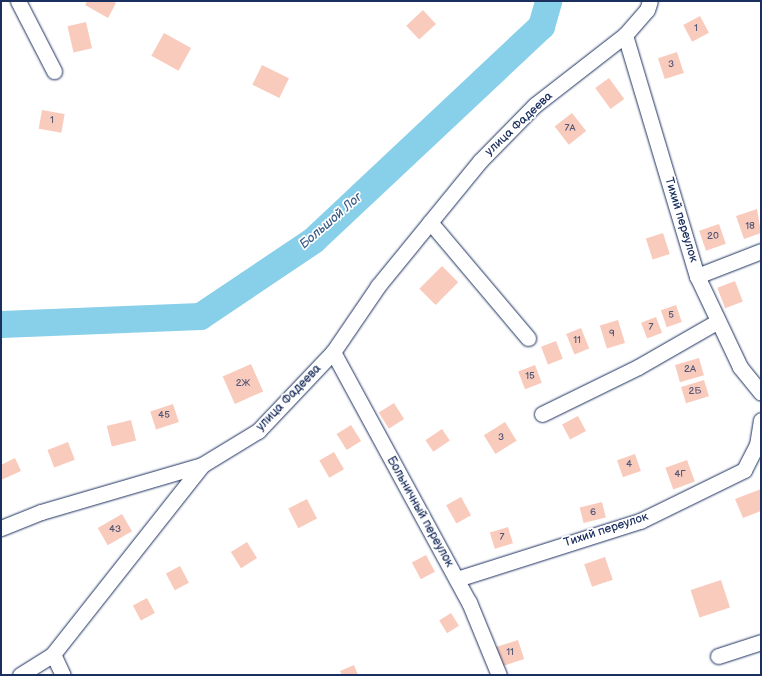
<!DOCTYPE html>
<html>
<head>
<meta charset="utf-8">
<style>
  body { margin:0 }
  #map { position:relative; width:762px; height:676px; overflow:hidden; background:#fff; font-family:"Balsamiq Sans",sans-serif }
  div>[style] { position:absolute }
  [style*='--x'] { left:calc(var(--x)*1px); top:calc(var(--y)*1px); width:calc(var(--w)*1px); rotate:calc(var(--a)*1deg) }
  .river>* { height:27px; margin:-13.5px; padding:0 13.5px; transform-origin:13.5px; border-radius:13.5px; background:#88cfe9 }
  .building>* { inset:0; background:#f9cbbd; transform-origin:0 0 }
  .roads { filter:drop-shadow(0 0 1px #1b2f5e) drop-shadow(0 0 1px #1b2f5e) }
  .minor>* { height:15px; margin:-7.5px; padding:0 7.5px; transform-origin:7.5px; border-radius:7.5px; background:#fff }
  span { translate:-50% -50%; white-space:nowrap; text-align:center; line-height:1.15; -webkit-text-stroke:3.5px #fff; paint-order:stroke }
  .number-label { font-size:10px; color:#525676 }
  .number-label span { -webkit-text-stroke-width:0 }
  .street-label { font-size:12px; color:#1b2f5e }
  .water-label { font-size:13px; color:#3c5f88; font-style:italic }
  .frame { position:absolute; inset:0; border:2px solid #1b2f5e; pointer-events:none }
</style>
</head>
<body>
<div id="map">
  <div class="river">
    <div style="--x:1;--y:324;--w:199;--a:-2.3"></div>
    <div style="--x:200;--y:316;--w:136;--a:-33.9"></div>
    <div style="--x:313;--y:240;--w:313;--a:-43.2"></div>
    <div style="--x:541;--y:26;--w:26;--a:-74"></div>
  </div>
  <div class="building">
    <div style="clip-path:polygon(87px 1px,112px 1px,116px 3px,108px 18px,85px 5px)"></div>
    <div style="left:423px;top:10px;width:19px;height:23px;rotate:47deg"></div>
    <div style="left:700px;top:16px;width:19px;height:19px;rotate:62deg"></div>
    <div style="left:86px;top:22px;width:27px;height:19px;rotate:77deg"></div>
    <div style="left:164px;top:33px;width:31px;height:26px;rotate:29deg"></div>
    <div style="left:677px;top:52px;width:22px;height:20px;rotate:72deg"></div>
    <div style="left:262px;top:65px;width:30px;height:22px;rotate:26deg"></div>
    <div style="left:609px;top:78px;width:26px;height:17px;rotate:54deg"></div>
    <div style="left:42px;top:110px;width:23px;height:19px;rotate:10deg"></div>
    <div style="left:572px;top:113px;width:23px;height:22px;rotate:52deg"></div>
    <div style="clip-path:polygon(757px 209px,761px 233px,744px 239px,736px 216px)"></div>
    <div style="left:719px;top:224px;width:21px;height:21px;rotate:71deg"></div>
    <div style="left:663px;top:233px;width:22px;height:18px;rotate:72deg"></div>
    <div style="left:442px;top:266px;width:23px;height:32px;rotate:45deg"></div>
    <div style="left:735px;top:281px;width:22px;height:19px;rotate:69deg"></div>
    <div style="left:676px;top:305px;width:18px;height:16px;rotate:71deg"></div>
    <div style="left:656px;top:317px;width:17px;height:16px;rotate:69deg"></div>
    <div style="left:618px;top:320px;width:24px;height:19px;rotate:73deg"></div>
    <div style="left:581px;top:328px;width:22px;height:16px;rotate:68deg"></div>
    <div style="left:556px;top:341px;width:19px;height:16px;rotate:69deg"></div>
    <div style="left:699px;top:358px;width:18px;height:25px;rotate:74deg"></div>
    <div style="left:251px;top:364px;width:30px;height:31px;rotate:66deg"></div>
    <div style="left:535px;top:365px;width:19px;height:18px;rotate:69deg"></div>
    <div style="left:704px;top:380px;width:17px;height:24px;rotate:73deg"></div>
    <div style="left:394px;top:403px;width:19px;height:18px;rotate:58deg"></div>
    <div style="left:173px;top:404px;width:19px;height:24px;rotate:72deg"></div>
    <div style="left:578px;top:416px;width:17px;height:18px;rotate:62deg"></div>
    <div style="left:131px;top:420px;width:21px;height:25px;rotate:76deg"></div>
    <div style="left:505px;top:422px;width:22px;height:25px;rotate:58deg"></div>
    <div style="left:351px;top:425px;width:19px;height:17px;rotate:58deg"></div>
    <div style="left:442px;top:429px;width:14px;height:20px;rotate:56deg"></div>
    <div style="left:68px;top:442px;width:19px;height:22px;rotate:69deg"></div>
    <div style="left:334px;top:452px;width:20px;height:17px;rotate:60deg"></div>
    <div style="left:635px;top:454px;width:18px;height:19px;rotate:71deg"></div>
    <div style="clip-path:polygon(15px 458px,21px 471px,1px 480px,1px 465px)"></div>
    <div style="left:687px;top:460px;width:23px;height:23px;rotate:70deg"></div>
    <div style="clip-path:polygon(761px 489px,761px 511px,743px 518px,735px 499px)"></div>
    <div style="left:461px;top:497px;width:21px;height:17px;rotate:61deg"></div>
    <div style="left:307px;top:499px;width:22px;height:21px;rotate:63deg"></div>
    <div style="left:602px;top:502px;width:16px;height:23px;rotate:76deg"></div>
    <div style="left:122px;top:514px;width:20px;height:28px;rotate:60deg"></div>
    <div style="left:508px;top:527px;width:17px;height:19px;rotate:73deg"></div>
    <div style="left:247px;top:542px;width:19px;height:19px;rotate:58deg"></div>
    <div style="left:426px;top:555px;width:19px;height:16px;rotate:62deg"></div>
    <div style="left:605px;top:557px;width:24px;height:22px;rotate:71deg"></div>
    <div style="left:180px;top:566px;width:19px;height:16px;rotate:62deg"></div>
    <div style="left:721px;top:580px;width:29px;height:32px;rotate:72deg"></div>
    <div style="left:147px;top:598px;width:17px;height:16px;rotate:62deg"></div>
    <div style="left:451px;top:613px;width:15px;height:14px;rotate:58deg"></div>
    <div style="left:518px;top:640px;width:20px;height:23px;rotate:72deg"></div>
    <div style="clip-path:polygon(354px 665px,358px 675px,342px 675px,340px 671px)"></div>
  </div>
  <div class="roads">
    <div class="minor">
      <div style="--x:18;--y:1;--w:79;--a:62.8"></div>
      <div style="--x:625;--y:35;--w:252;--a:73.4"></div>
      <div style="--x:697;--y:276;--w:101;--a:64.7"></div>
      <div style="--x:740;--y:367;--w:33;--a:51"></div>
      <div style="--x:430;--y:222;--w:152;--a:49.8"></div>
      <div style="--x:697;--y:276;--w:69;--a:-21.3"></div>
      <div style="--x:333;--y:352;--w:285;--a:61.5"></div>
      <div style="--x:469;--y:602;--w:79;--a:67.7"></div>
      <div style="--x:542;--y:414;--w:107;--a:-26.1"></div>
      <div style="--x:638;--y:367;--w:92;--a:-29.9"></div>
      <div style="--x:1;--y:528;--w:43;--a:-21.8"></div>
      <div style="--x:41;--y:512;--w:168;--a:-16.3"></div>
      <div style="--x:202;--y:465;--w:66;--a:-31.3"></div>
      <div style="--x:258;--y:431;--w:109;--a:-46.5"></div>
      <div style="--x:333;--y:352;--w:80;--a:-55.7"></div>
      <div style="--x:378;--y:286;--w:161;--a:-50.8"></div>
      <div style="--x:480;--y:161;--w:78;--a:-45.5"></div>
      <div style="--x:535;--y:105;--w:114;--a:-37.9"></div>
      <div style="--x:625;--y:35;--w:33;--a:-49"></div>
      <div style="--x:647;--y:10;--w:9;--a:-72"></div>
      <div style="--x:457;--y:579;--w:192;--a:-17.6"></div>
      <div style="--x:640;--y:521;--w:116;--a:-26.1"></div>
      <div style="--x:744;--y:470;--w:28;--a:-63"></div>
      <div style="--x:757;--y:445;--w:25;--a:-81"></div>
      <div style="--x:53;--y:654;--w:23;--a:65"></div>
      <div style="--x:718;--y:656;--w:45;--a:-18"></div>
      <div style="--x:20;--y:675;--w:39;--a:-32"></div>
      <div style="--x:53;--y:654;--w:241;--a:-51.7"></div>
    </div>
  </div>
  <div class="number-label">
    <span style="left:696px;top:29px">1</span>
    <span style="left:671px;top:65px">3</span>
    <span style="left:52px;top:121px">1</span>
    <span style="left:570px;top:129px">7А</span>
    <span style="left:750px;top:227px">18</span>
    <span style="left:713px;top:237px">20</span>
    <span style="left:671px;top:316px">5</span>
    <span style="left:651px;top:328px">7</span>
    <span style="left:612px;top:334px">9</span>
    <span style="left:577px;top:341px">11</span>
    <span style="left:690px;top:370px">2А</span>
    <span style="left:530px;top:377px">15</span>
    <span style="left:243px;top:384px">2Ж</span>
    <span style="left:695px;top:392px">2Б</span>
    <span style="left:164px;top:416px">45</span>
    <span style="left:501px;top:438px">3</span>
    <span style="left:629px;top:465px">4</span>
    <span style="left:680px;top:475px">4Г</span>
    <span style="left:593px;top:513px">6</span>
    <span style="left:115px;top:530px">43</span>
    <span style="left:502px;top:538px">7</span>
    <span style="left:510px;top:653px">11</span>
  </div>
  <div class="street-label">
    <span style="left:519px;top:124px;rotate:-43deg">улица Фадеева</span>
    <span style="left:681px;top:220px;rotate:73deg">Тихий переулок</span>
    <span style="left:289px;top:398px;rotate:-46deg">улица Фадеева</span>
    <span style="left:420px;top:512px;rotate:61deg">Больничный переулок</span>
    <span style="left:606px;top:530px;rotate:-18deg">Тихий переулок</span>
  </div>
  <div class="water-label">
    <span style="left:331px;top:221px;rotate:-41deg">Большой Лог</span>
  </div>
  <div class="frame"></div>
</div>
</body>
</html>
